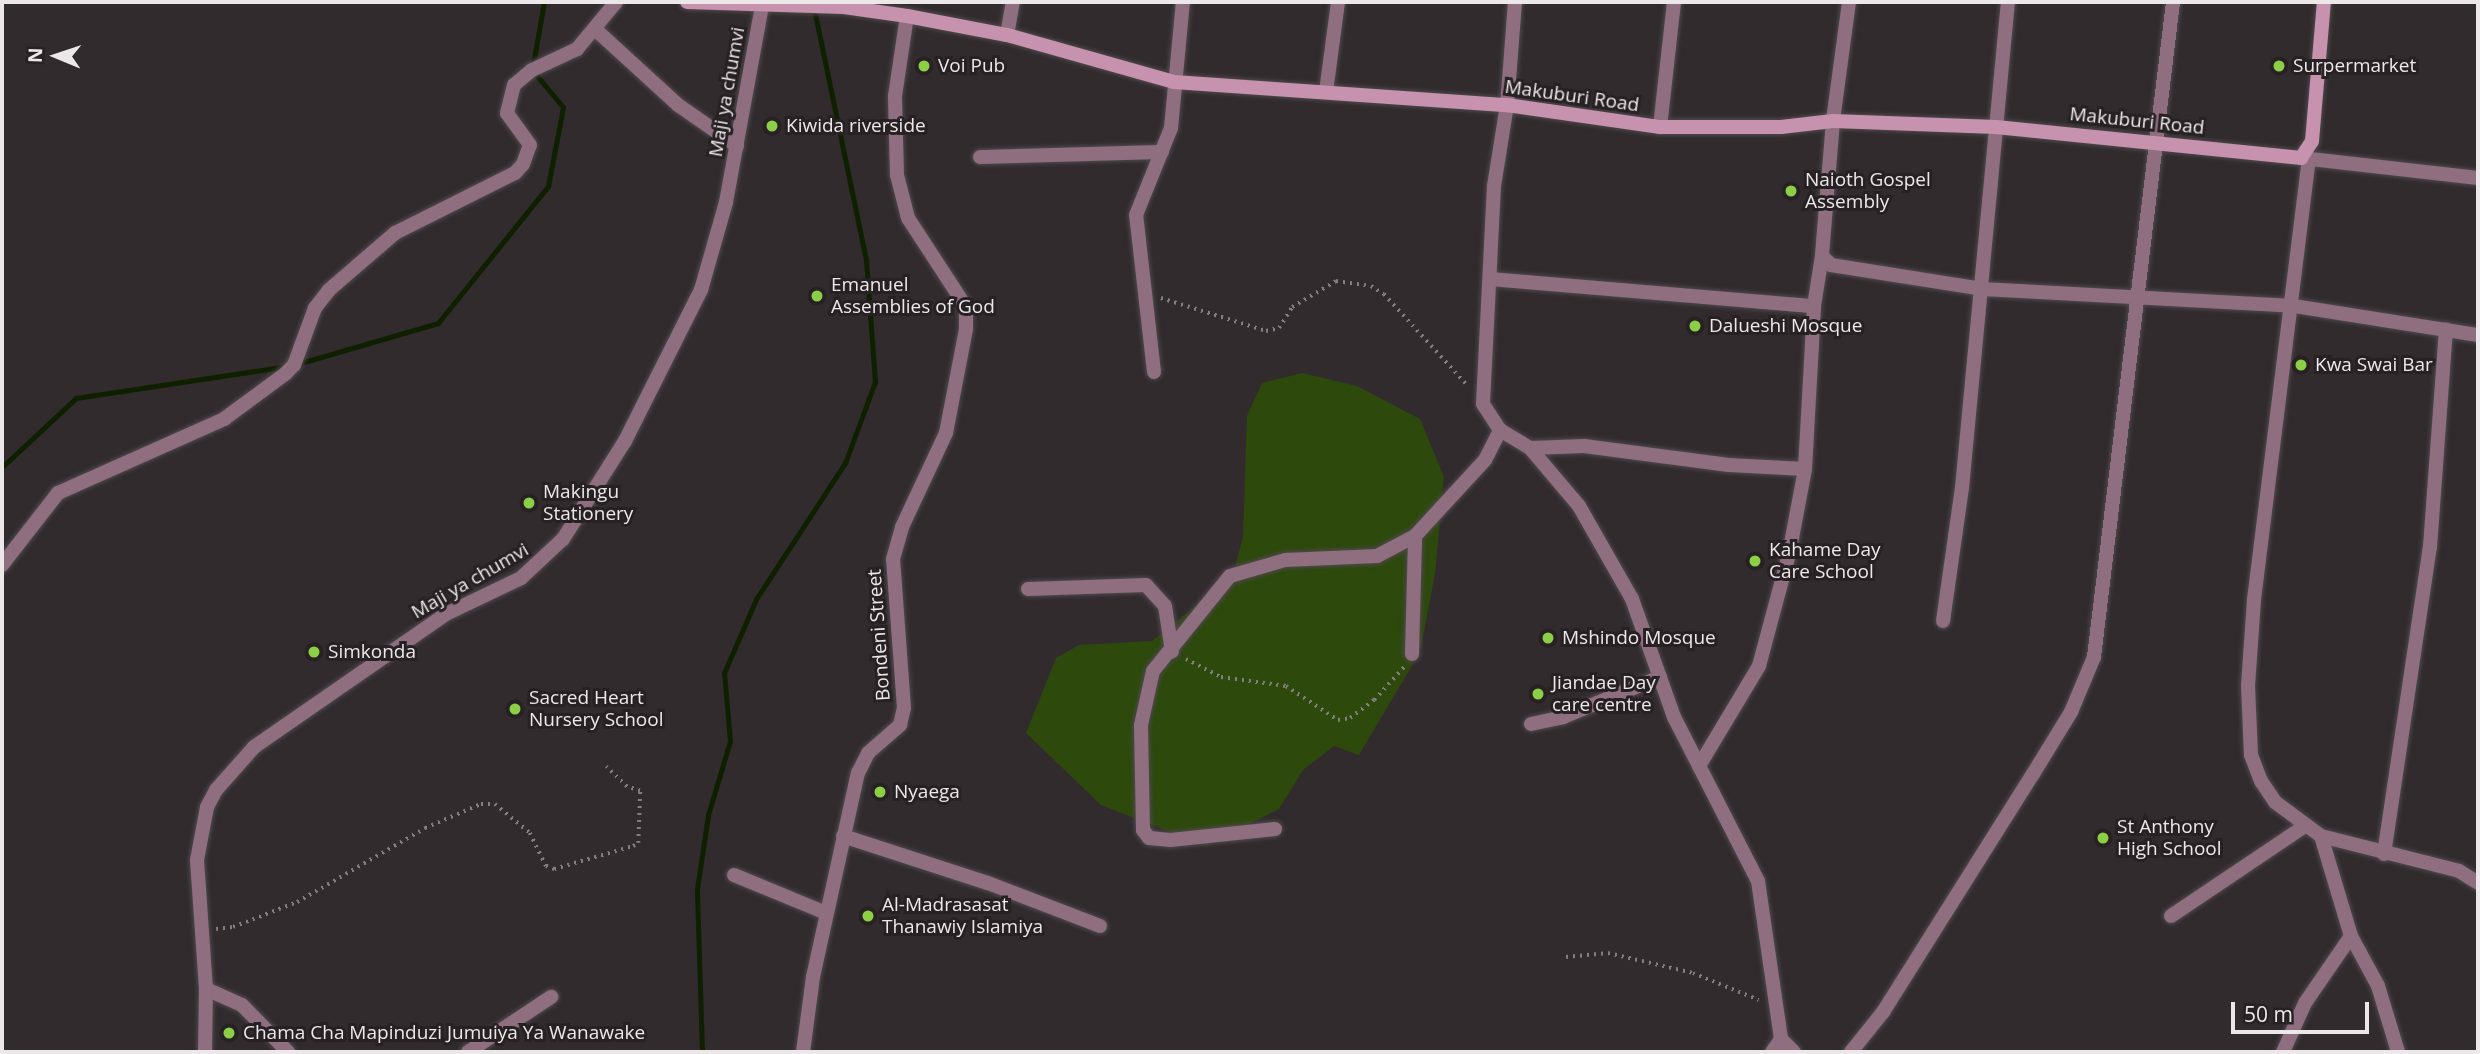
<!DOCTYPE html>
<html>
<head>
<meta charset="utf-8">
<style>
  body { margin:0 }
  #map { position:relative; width:2480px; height:1054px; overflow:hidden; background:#312b2e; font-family:"Open Sans",sans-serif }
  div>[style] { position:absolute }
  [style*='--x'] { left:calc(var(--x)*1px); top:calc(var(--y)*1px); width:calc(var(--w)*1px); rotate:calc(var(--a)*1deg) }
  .green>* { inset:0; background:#2d490c }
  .stream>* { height:5px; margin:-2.5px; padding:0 2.5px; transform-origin:2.5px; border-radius:2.5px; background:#0f2000 }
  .path>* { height:3.5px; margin-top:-1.75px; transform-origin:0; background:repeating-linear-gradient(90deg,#847e81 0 2px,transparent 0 7px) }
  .roads { filter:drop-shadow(0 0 2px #4f494c) drop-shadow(0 0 2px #4f494c) }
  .street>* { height:14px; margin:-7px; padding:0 7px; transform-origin:7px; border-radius:7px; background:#8e6e7f }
  .secondary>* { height:14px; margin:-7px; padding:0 7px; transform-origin:7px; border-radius:7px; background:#c692ad }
  .dots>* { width:19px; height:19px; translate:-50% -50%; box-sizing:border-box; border:4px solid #272124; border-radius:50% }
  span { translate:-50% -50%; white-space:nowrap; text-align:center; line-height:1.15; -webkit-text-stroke:6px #272124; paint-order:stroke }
  .poi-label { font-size:19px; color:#ece7e9 }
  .left { translate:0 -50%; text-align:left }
  .street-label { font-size:19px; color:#ece7e9 }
  .frame { position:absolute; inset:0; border:4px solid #ece7e9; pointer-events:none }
  .north { position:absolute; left:21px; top:21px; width:70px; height:70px; -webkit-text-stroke:5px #272124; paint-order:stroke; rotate:272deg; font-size:19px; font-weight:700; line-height:28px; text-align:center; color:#ece7e9 }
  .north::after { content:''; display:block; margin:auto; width:24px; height:32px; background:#ece7e9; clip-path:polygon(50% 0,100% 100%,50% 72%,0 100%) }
  .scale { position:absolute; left:2231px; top:1002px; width:138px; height:32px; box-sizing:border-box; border:4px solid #ece7e9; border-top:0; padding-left:9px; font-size:21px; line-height:24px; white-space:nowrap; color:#ece7e9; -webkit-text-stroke:5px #272124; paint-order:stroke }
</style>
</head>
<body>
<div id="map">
  <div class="green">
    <div style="clip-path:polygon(1302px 373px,1357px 386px,1420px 419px,1444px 477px,1435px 574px,1420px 652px,1359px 755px,1334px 746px,1303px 770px,1279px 809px,1206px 846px,1101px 805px,1026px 733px,1056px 658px,1079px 645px,1152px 641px,1223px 584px,1235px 567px,1243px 537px,1247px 416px,1262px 383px)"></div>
  </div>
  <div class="stream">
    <div style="--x:297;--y:364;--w:147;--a:-16.2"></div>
    <div style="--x:438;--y:323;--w:176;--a:-51.2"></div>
    <div style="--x:548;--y:186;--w:80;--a:-79.2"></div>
    <div style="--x:563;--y:107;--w:48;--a:-130"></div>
    <div style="--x:532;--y:70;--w:69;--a:-80"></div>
    <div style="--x:2;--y:467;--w:101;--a:-43"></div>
    <div style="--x:76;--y:398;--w:214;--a:-8.6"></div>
    <div style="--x:702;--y:1052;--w:163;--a:-91.8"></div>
    <div style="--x:697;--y:889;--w:75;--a:-81.5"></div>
    <div style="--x:708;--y:815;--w:77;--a:-73.4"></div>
    <div style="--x:730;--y:741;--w:68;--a:-95"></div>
    <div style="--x:724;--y:673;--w:81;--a:-66.6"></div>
    <div style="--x:756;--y:599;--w:163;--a:-56.8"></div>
    <div style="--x:845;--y:463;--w:86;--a:-69.7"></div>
    <div style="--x:875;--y:382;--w:122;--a:-94.2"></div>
    <div style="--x:866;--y:260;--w:256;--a:-101.7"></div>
  </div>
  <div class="path">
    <div style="--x:1161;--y:298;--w:110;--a:17.4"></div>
    <div style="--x:1266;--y:331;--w:13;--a:-13"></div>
    <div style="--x:1279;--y:328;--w:25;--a:-58"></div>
    <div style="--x:1292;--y:307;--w:51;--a:-30.6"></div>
    <div style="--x:1336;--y:281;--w:35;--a:8"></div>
    <div style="--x:1371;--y:286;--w:15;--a:32"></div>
    <div style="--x:1384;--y:294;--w:123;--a:47.6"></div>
    <div style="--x:1186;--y:659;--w:39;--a:27"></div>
    <div style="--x:1221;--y:677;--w:66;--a:7.9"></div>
    <div style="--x:1286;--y:686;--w:62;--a:33.2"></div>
    <div style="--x:1338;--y:720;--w:12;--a:-9"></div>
    <div style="--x:1350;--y:718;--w:30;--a:-37"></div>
    <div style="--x:1374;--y:700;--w:45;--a:-47.7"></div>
    <div style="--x:216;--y:929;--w:17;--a:-7"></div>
    <div style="--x:233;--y:927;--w:69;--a:-21.3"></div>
    <div style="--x:297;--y:902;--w:148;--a:-30"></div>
    <div style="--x:425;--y:828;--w:61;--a:-23.2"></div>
    <div style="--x:481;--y:804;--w:14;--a:0"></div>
    <div style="--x:495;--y:804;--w:45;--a:39.6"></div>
    <div style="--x:530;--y:833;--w:37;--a:64"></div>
    <div style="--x:546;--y:866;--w:9;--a:21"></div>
    <div style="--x:554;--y:869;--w:82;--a:-16.2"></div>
    <div style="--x:633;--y:846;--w:6;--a:-31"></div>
    <div style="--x:638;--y:843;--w:52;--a:-87.8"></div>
    <div style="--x:640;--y:791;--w:14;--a:-163"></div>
    <div style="--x:627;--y:787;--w:29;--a:-136"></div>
    <div style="--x:1566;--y:957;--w:42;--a:-5.4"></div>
    <div style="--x:1608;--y:953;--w:87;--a:13.2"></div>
    <div style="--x:1693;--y:973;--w:71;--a:22.2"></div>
  </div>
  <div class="roads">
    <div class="street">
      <div style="--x:1515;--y:2;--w:103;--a:94.4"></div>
      <div style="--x:1507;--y:105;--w:82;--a:99.1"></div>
      <div style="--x:1494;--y:186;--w:218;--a:92.9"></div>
      <div style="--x:1483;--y:404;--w:31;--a:57"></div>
      <div style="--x:1500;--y:430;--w:35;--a:31"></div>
      <div style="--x:1530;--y:448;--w:76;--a:49.8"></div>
      <div style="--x:1579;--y:506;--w:107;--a:60.3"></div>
      <div style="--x:1632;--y:599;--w:125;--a:70.4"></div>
      <div style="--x:1674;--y:717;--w:184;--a:62.9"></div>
      <div style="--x:1758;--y:881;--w:160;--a:81.7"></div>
      <div style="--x:1781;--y:1039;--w:18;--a:45"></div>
      <div style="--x:1849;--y:2;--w:120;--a:97.7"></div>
      <div style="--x:1833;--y:121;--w:135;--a:94.7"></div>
      <div style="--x:1822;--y:256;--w:13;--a:45"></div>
      <div style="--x:1831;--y:265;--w:153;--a:9"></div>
      <div style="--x:1982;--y:289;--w:312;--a:3.1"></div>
      <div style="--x:2294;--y:306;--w:186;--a:9"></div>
      <div style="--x:596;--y:30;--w:111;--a:42.4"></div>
      <div style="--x:678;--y:105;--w:72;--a:34.8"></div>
      <div style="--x:1007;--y:35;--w:34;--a:-80"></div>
      <div style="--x:1326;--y:92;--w:91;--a:-82.4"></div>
      <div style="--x:1660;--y:127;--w:126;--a:-83.6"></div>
      <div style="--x:980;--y:157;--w:182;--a:-1.6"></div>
      <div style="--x:2302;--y:158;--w:177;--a:6.5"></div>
      <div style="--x:2309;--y:158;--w:445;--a:97.1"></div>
      <div style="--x:2254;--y:600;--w:86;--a:94"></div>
      <div style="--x:2248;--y:686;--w:69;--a:87.5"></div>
      <div style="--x:2251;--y:755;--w:28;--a:69"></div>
      <div style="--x:2261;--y:781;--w:25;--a:56"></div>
      <div style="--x:2275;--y:802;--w:57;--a:36.5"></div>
      <div style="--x:2321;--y:836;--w:142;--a:14.2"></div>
      <div style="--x:2459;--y:871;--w:22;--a:32"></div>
      <div style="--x:1490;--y:279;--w:325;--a:4.8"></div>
      <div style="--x:1154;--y:372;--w:158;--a:-96.5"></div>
      <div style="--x:1136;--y:215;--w:94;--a:-68.1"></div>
      <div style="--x:1171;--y:128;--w:127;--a:-84.6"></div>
      <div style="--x:1530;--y:448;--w:54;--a:-2.1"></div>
      <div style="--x:1584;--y:446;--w:146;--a:7.5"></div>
      <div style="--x:1729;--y:465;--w:76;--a:3"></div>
      <div style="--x:2;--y:565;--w:91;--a:-52.1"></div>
      <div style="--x:58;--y:493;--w:182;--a:-24"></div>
      <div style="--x:224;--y:419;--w:76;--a:-36.4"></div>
      <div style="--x:285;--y:374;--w:13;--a:-45"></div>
      <div style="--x:294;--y:365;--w:61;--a:-69.8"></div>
      <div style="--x:315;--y:308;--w:23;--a:-52"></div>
      <div style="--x:329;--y:290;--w:87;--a:-40.8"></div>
      <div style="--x:395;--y:233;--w:134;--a:-26.6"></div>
      <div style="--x:515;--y:173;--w:12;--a:-48"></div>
      <div style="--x:523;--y:164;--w:20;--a:-70"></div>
      <div style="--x:530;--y:145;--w:39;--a:-126"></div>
      <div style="--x:507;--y:113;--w:29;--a:-76"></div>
      <div style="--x:514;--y:85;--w:23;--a:-40"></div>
      <div style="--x:532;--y:70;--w:50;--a:-25"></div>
      <div style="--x:577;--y:49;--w:61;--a:-50.3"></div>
      <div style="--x:1028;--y:589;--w:118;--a:-1.9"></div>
      <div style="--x:1146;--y:585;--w:28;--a:48"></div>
      <div style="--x:1165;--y:606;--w:46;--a:81.2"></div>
      <div style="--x:1943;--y:621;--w:134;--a:-81.9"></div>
      <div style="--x:1962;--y:488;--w:488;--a:-84.6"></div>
      <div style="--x:1412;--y:654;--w:118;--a:-88.5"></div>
      <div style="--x:1531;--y:724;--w:33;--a:-12"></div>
      <div style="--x:1563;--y:717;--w:105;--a:-22.4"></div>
      <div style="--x:1699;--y:766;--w:117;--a:-59"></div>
      <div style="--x:1759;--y:666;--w:116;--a:-75"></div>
      <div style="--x:1789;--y:554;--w:86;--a:-79.3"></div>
      <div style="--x:1805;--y:469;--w:163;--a:-86.8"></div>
      <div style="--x:1814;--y:306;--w:51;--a:-80.9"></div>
      <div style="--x:1275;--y:829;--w:105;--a:174"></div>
      <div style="--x:1171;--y:840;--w:22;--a:-175"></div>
      <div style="--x:1149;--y:838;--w:10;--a:-127"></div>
      <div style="--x:1143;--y:830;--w:105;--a:-91.1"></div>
      <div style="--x:1141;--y:725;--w:55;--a:-77.5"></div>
      <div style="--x:1153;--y:671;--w:122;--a:-51"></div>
      <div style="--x:1230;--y:576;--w:57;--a:-16.2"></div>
      <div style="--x:1285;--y:560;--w:92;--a:-2.5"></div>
      <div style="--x:1377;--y:556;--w:43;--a:-27.8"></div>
      <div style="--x:1415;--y:536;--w:103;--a:-47.4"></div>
      <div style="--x:1485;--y:460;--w:34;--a:-63"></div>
      <div style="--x:843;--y:836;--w:152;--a:18"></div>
      <div style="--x:988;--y:883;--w:120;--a:21"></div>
      <div style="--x:2321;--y:836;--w:104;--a:73.3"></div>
      <div style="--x:2351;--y:936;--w:57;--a:61.6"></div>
      <div style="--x:2378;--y:986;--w:69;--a:73.1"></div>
      <div style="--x:2384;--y:854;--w:310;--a:-81.5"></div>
      <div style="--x:2430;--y:547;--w:218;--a:-85.8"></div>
      <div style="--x:734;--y:875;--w:100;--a:22.4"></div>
      <div style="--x:2171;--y:916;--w:161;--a:-33.9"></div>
      <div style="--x:206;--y:989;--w:39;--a:24"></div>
      <div style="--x:242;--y:1005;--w:66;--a:45.6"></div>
      <div style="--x:205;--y:1052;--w:63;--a:-89.1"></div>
      <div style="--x:206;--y:989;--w:129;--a:-94"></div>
      <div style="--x:197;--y:860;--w:54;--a:-79.3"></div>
      <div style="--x:207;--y:807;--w:19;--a:-62"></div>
      <div style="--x:216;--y:790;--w:57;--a:-48.5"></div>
      <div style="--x:254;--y:747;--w:234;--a:-34.7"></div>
      <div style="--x:446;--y:614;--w:83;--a:-25.6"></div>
      <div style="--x:521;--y:578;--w:57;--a:-42.9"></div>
      <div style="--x:563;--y:539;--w:116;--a:-57.7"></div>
      <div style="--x:625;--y:441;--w:169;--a:-63.3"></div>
      <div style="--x:701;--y:290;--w:91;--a:-74.1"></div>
      <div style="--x:726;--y:202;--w:199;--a:-79.6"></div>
      <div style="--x:468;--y:1052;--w:100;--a:-33.5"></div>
      <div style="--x:803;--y:1052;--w:76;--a:-82.4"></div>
      <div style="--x:813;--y:977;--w:209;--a:-77.6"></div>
      <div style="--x:858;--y:773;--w:22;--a:-63"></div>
      <div style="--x:868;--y:753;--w:43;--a:-41.2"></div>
      <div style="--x:900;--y:725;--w:17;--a:-77"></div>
      <div style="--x:904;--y:708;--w:149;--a:-94.2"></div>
      <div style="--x:893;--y:559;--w:33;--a:-74"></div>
      <div style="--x:902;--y:527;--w:104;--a:-64.9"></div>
      <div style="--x:946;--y:433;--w:106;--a:-79.1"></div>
      <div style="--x:966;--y:329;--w:22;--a:-90"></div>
      <div style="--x:966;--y:307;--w:106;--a:-123.1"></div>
      <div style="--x:908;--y:218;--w:44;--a:-104.3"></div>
      <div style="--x:897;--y:175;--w:79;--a:-91.5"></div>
      <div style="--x:895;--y:96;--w:81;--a:-81.5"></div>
      <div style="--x:1772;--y:1052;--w:16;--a:-55"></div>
      <div style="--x:1851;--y:1052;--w:51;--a:-51.3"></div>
      <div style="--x:1883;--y:1012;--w:281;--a:-57.8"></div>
      <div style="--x:2033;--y:774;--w:73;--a:-58.5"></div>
      <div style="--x:2071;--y:712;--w:60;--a:-67.3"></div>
      <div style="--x:2094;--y:657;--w:660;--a:-83.12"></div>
      <div style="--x:2283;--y:1052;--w:54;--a:-65.8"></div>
      <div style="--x:2305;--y:1003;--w:81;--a:-55.5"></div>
    </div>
    <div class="secondary">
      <div style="--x:687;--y:2;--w:157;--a:1.8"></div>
      <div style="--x:844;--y:7;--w:64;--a:8.1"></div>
      <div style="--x:907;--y:16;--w:102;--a:10.8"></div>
      <div style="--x:1007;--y:35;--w:173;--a:15.7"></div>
      <div style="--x:1174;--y:82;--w:334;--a:4"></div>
      <div style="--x:1507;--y:105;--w:155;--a:8.2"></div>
      <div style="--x:1660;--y:127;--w:121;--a:0"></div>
      <div style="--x:1781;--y:127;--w:52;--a:-6.6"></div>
      <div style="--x:1833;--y:121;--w:163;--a:2.1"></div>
      <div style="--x:1996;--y:127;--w:307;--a:5.8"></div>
      <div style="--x:2301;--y:158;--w:20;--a:-57"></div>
      <div style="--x:2312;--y:141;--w:140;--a:-85.1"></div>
    </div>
  </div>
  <div class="dots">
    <div style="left:924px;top:66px;background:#8cce45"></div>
    <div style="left:2279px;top:66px;background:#8cce45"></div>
    <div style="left:772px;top:126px;background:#8cce45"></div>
    <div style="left:1791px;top:191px;background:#8cce45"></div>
    <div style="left:817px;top:296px;background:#8cce45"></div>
    <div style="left:1695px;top:326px;background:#8cce45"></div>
    <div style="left:2301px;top:365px;background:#8cce45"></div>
    <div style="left:529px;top:503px;background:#8cce45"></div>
    <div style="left:1755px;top:561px;background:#8cce45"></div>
    <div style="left:1548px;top:638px;background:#8cce45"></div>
    <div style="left:314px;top:652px;background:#8cce45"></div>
    <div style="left:1538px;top:694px;background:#8cce45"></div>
    <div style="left:515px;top:709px;background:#8cce45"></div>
    <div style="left:880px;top:792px;background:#8cce45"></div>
    <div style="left:2103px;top:838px;background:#8cce45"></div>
    <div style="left:868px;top:916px;background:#8cce45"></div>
    <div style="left:229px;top:1033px;background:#8cce45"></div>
  </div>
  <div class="poi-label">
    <span class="left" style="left:938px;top:66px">Voi Pub</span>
    <span class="left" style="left:2293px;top:66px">Surpermarket</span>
    <span class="left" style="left:786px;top:126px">Kiwida riverside</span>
    <span class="left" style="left:1805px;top:191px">Naioth Gospel<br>Assembly</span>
    <span class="left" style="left:831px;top:296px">Emanuel<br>Assemblies of God</span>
    <span class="left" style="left:1709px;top:326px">Dalueshi Mosque</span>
    <span class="left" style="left:2315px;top:365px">Kwa Swai Bar</span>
    <span class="left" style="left:543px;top:503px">Makingu<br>Stationery</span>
    <span class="left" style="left:1769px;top:561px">Kahame Day<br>Care School</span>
    <span class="left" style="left:1562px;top:638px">Mshindo Mosque</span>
    <span class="left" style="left:328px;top:652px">Simkonda</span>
    <span class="left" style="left:1552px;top:694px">Jiandae Day<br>care centre</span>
    <span class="left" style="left:529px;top:709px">Sacred Heart<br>Nursery School</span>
    <span class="left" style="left:894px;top:792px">Nyaega</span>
    <span class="left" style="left:2117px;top:838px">St Anthony<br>High School</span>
    <span class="left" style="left:882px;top:916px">Al-Madrasasat<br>Thanawiy Islamiya</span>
    <span class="left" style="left:243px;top:1033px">Chama Cha Mapinduzi Jumuiya Ya Wanawake</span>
  </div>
  <div class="street-label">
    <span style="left:727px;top:92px;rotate:-80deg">Maji ya chumvi</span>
    <span style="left:1572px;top:96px;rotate:8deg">Makuburi Road</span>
    <span style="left:2137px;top:121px;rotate:6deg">Makuburi Road</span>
    <span style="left:470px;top:581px;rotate:-30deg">Maji ya chumvi</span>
    <span style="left:879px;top:635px;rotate:-94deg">Bondeni Street</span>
  </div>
  <div class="frame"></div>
  <div class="north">N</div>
  <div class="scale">50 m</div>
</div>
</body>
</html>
